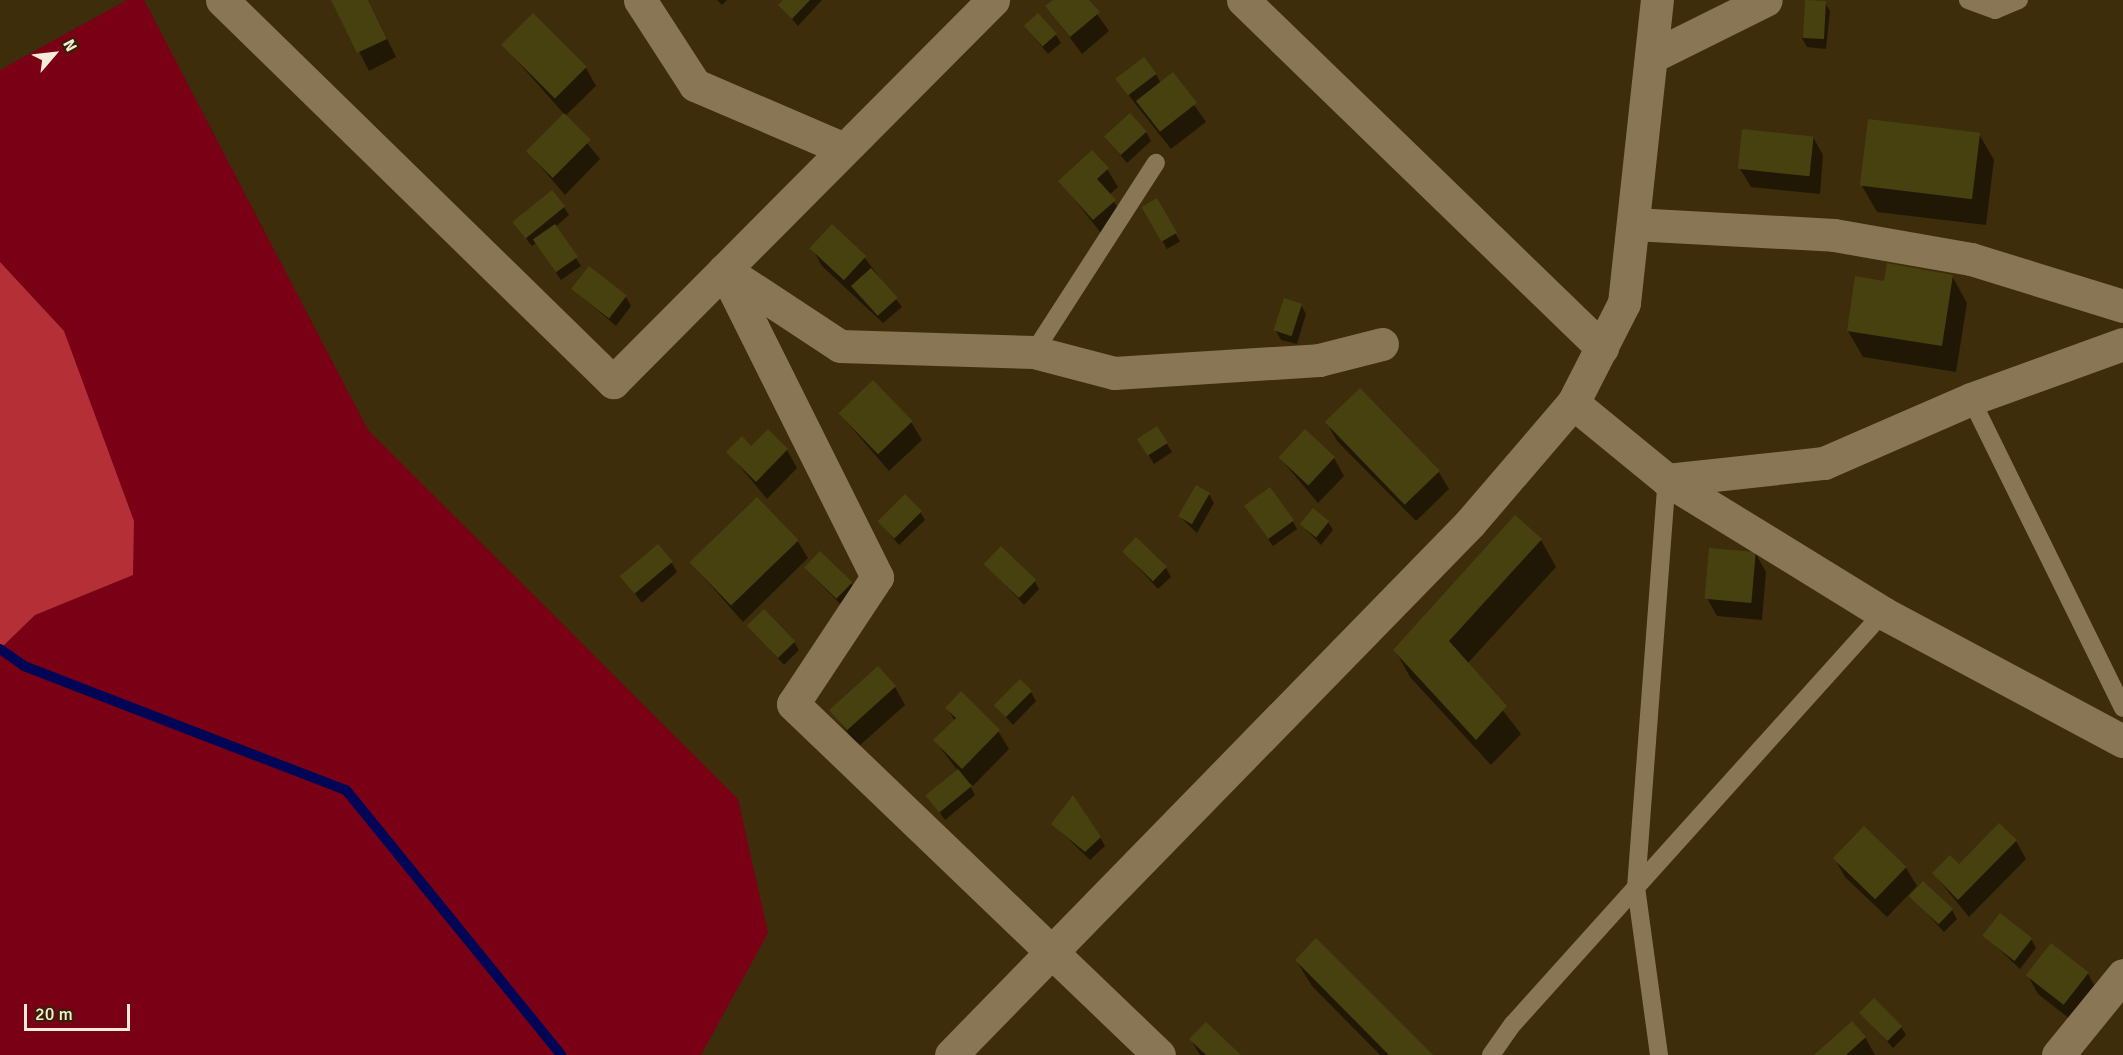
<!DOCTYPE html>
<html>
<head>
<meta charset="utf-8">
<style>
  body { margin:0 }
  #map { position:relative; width:2123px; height:1055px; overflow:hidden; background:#3d2d0b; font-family:Signika,sans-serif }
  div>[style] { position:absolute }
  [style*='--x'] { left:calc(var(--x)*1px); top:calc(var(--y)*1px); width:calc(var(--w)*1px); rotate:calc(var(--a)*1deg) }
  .green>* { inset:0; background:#790015 }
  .forest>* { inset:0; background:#b52f37 }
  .shadow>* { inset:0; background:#0007; transform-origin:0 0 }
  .stream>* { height:10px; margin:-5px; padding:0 5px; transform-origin:5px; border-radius:5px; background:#000655 }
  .building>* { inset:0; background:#474110; transform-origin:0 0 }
  .lane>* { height:18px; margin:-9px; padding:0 9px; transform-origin:9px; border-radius:9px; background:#897654 }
  .street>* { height:33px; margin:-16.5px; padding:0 16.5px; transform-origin:16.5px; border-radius:16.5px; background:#897654 }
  span { translate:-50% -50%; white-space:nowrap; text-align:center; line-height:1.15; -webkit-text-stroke:5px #332301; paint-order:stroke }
  .north { position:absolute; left:24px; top:24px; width:60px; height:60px; -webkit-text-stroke:4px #332301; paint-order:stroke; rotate:62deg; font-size:16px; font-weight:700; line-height:24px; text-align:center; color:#f7ecda }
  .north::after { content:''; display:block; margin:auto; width:21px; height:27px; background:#f7ecda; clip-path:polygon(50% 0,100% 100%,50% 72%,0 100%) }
  .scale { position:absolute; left:24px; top:1004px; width:106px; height:27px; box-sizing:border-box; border:3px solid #f7ecda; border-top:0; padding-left:8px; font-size:18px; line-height:21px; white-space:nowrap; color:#f7ecda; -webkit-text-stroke:4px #332301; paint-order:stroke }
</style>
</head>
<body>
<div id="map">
  <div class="green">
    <div style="clip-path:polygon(127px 0,144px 0,368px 430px,738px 799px,768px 933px,701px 1055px,0 1055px,0 649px,35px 615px,133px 575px,64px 331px,0 262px,0 70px)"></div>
  </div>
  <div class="forest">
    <div style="clip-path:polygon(0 262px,64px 331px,134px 521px,133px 575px,35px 615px,0 649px)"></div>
  </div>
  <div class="shadow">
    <div style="clip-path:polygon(333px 0,368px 0,396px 57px,369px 71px)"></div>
    <div style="clip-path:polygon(717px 0,727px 0,722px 5px)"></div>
    <div style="clip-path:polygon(785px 0,822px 0,798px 26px,780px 5px)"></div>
    <div style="clip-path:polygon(1055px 0,1087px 0,1109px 31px,1082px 54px,1047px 7px)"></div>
    <div style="clip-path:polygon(1825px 3px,1830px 11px,1826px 49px,1807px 47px,1802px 38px)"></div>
    <div style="clip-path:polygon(1025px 26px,1056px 35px,1061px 43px,1048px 54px)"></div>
    <div style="clip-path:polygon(503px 45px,586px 68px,596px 86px,565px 116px,600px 159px,565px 195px,529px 153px,565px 115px)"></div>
    <div style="clip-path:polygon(1156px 74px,1161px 84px,1173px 75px,1206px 122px,1171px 149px,1123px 88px)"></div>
    <div style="clip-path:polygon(1146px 132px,1151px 141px,1127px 163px,1106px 138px)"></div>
    <div style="clip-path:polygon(1979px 134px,1994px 160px,1986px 225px,1877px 212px,1862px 186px)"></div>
    <div style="clip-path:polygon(1813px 137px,1823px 155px,1820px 194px,1751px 187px,1740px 169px)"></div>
    <div style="clip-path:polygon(1107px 169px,1118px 187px,1109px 195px,1125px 218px,1104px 237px,1060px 181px)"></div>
    <div style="left:1156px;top:200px;width:48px;height:15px;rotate:60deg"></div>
    <div style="clip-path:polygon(564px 207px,569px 215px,555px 227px,581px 266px,561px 280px,536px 243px,532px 246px,515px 224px)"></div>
    <div style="clip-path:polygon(812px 248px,864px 257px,902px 307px,883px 323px,822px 266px)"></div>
    <div style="clip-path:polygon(1952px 276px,1967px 303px,1956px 372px,1863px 357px,1848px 331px)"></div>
    <div style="clip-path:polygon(573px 289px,626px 297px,631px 306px,616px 326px)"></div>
    <div style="clip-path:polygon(1301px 305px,1306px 314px,1297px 344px,1281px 340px,1276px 331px)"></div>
    <div style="clip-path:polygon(839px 413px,911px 422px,922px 440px,889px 471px)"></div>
    <div style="clip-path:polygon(1327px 423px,1438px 471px,1449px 489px,1416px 521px,1337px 441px)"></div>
    <div style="clip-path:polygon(1167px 444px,1172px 452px,1154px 464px,1144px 448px)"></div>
    <div style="clip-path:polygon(787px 450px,797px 468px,767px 499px,728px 452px)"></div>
    <div style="clip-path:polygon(1280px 458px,1334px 458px,1344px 476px,1318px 503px)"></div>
    <div style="clip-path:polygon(1209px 494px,1214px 503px,1197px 533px,1179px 516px)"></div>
    <div style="clip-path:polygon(920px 512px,925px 520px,899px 545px,879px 521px)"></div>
    <div style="clip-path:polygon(1251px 515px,1292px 520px,1297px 529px,1273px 546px)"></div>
    <div style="clip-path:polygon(1328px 522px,1333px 530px,1321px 545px,1302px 525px)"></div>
    <div style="clip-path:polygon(797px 540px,808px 558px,743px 622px,692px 564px)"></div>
    <div style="clip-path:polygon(1541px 540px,1556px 567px,1467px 664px,1521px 734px,1491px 765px,1410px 677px,1395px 650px)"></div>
    <div style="clip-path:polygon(1124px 552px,1166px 568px,1171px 577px,1158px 589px)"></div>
    <div style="clip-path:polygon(1756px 554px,1766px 572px,1762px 620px,1717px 616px,1707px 598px)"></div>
    <div style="clip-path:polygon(672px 563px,677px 572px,642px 603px,623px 578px)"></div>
    <div style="clip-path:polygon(986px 564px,1034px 580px,1039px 589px,1024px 605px)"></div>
    <div style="clip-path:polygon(806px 569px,851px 583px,856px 591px,842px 606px)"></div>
    <div style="clip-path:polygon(749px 626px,794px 642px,799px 650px,784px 665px)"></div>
    <div style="clip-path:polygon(895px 687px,905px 705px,858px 747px,831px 710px)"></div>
    <div style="clip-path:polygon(1031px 692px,1036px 701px,1013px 725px,996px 706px)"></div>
    <div style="clip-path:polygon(947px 708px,998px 731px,1009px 749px,973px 786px,968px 782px,975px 795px,945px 820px,928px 796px,958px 771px,935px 741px,955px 721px)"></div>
    <div style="clip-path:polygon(1053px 824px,1100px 837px,1105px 846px,1090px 860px)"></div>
    <div style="clip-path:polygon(1864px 828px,1906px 868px,1917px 886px,1887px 917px,1845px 877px,1835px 859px)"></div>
    <div style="clip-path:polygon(2016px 841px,2026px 859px,1969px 917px,1934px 874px)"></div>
    <div style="clip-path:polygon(1911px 896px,1952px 910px,1957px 919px,1944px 932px)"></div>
    <div style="clip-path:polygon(1985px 936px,2031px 939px,2036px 948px,2020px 969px)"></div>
    <div style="clip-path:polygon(1296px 960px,1431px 1055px,1380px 1055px,1312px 986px)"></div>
    <div style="clip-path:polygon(2088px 974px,2098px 992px,2075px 1023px,2038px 994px,2028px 976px)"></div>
    <div style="clip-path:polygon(1861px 1013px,1901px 1027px,1906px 1035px,1893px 1048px)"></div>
    <div style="clip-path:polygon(1865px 1037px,1875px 1055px,1817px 1055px)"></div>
    <div style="clip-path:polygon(1191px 1040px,1239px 1055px,1200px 1055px)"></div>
  </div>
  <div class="stream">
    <div style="--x:0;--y:649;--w:29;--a:35"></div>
    <div style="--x:24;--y:666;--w:345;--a:21.1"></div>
    <div style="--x:346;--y:790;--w:341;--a:50.9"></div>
  </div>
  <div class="building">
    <div style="clip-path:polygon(331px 0,368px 0,387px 39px,357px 53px)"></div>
    <div style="clip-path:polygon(783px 0,810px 0,792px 19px,778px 5px)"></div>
    <div style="clip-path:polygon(1053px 0,1089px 0,1100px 12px,1070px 37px,1045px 6px)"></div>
    <div style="left:1805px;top:0;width:21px;height:38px;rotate:3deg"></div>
    <div style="left:533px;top:13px;width:76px;height:45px;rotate:45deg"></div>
    <div style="left:1038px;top:13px;width:28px;height:19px;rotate:48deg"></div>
    <div style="left:1144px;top:57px;width:21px;height:36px;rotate:53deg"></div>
    <div style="left:1173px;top:72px;width:39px;height:47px;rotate:52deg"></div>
    <div style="left:564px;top:113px;width:38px;height:54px;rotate:45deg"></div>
    <div style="left:1130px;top:113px;width:25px;height:35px;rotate:48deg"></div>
    <div style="left:1868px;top:119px;width:113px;height:67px;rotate:7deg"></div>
    <div style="left:1742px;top:129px;width:72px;height:40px;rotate:6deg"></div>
    <div style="clip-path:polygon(1092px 150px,1109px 168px,1097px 179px,1116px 200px,1093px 220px,1058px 181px)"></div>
    <div style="left:552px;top:190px;width:21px;height:51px;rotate:51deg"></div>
    <div style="left:1157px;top:198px;width:40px;height:18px;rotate:60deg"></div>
    <div style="left:555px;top:224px;width:40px;height:27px;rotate:55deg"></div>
    <div style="left:832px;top:224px;width:47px;height:33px;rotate:43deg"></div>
    <div style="clip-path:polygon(1887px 263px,1953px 275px,1942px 346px,1847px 331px,1855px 276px,1884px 281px)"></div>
    <div style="left:589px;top:266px;width:48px;height:29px;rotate:38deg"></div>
    <div style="left:871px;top:268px;width:40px;height:27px;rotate:48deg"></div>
    <div style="left:1284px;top:298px;width:19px;height:34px;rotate:18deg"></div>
    <div style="left:873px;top:380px;width:57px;height:48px;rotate:46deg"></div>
    <div style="left:1360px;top:388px;width:115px;height:49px;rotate:46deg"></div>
    <div style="left:1157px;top:426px;width:20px;height:24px;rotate:57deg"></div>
    <div style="clip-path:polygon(768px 429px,788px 449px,756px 482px,726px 452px,742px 436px,751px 446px)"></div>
    <div style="left:1305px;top:429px;width:41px;height:39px;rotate:43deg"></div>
    <div style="left:1196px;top:485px;width:16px;height:36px;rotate:30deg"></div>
    <div style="left:1270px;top:487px;width:41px;height:32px;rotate:54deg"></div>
    <div style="left:905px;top:494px;width:24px;height:39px;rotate:45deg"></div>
    <div style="left:757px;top:497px;width:60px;height:94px;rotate:46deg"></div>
    <div style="left:1313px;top:508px;width:21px;height:21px;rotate:39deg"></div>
    <div style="clip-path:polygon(1515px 515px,1542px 539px,1449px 641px,1507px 706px,1476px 740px,1393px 650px)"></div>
    <div style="left:1136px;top:537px;width:43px;height:20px;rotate:44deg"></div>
    <div style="left:658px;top:544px;width:23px;height:50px;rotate:50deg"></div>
    <div style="left:1001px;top:546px;width:49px;height:25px;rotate:44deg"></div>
    <div style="left:1709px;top:548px;width:47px;height:51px;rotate:5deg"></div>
    <div style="left:820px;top:551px;width:45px;height:23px;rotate:44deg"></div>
    <div style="left:764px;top:609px;width:45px;height:24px;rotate:46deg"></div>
    <div style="left:878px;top:666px;width:27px;height:66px;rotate:48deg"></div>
    <div style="left:1020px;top:679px;width:17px;height:37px;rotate:45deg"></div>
    <div style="clip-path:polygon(961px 691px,1000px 730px,962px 769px,933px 740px,956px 718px,945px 708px)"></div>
    <div style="left:958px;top:769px;width:22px;height:42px;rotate:51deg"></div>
    <div style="clip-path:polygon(1073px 795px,1101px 837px,1085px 852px,1051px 824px)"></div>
    <div style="clip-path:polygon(1999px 823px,2017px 840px,1958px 900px,1932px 873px,1950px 855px,1959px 864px)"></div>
    <div style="left:1864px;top:826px;width:59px;height:45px;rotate:44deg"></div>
    <div style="left:1923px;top:881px;width:41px;height:21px;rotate:43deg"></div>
    <div style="left:2000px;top:913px;width:41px;height:29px;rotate:38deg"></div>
    <div style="clip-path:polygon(1316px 938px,1433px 1055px,1389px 1055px,1295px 960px)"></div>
    <div style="left:2051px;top:943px;width:48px;height:41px;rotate:38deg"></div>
    <div style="left:1874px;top:998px;width:40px;height:21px;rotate:45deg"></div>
    <div style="clip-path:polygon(1852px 1021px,1866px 1037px,1846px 1055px,1814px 1055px)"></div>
    <div style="clip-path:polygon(1206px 1022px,1241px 1055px,1206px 1055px,1189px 1039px)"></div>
  </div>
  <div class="lane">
    <div style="--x:1968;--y:0;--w:29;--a:20"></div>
    <div style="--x:1995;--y:10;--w:26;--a:-23"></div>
    <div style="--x:1034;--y:352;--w:225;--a:-57.2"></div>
    <div style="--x:1971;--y:399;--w:344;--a:63.8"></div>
    <div style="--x:1491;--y:1055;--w:38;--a:-55"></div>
    <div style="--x:1513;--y:1024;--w:553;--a:-48.01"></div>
    <div style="--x:1659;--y:1055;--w:169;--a:-97.8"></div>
    <div style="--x:1636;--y:888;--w:409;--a:-85.7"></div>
  </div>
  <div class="street">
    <div style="--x:222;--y:0;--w:547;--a:44.33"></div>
    <div style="--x:613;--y:382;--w:539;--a:-45.15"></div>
    <div style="--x:640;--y:0;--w:101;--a:57.1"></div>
    <div style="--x:695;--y:85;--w:162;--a:23.2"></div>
    <div style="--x:1243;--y:0;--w:500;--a:44.1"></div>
    <div style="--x:1651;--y:57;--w:128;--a:-26.4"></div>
    <div style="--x:1633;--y:224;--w:201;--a:3.1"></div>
    <div style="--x:1834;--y:235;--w:139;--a:9.9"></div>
    <div style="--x:1971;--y:259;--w:159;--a:17.2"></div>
    <div style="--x:724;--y:270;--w:343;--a:63.5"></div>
    <div style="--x:877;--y:577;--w:152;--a:123.5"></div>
    <div style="--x:793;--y:704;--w:507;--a:43.8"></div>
    <div style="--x:726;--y:271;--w:136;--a:33.3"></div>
    <div style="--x:840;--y:346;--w:194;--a:1.8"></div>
    <div style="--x:1034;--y:352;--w:83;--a:14.7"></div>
    <div style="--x:1114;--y:373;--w:205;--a:-3.6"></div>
    <div style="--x:1319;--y:360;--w:65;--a:-14.3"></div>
    <div style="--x:1573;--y:403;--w:122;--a:39.3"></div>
    <div style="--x:1667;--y:480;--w:254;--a:31.6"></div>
    <div style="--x:1883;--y:613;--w:272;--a:28.1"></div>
    <div style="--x:1667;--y:480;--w:158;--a:-6.2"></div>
    <div style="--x:1824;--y:463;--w:160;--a:-23.5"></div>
    <div style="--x:1971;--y:399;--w:162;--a:-19.9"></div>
    <div style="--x:951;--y:1055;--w:743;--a:-45.71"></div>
    <div style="--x:1470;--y:523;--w:158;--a:-49.4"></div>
    <div style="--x:1573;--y:403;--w:112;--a:-63"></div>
    <div style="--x:1624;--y:303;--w:305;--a:-83.8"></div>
    <div style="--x:2058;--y:1055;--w:103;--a:-50.9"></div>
  </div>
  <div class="north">N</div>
  <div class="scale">20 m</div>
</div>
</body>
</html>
